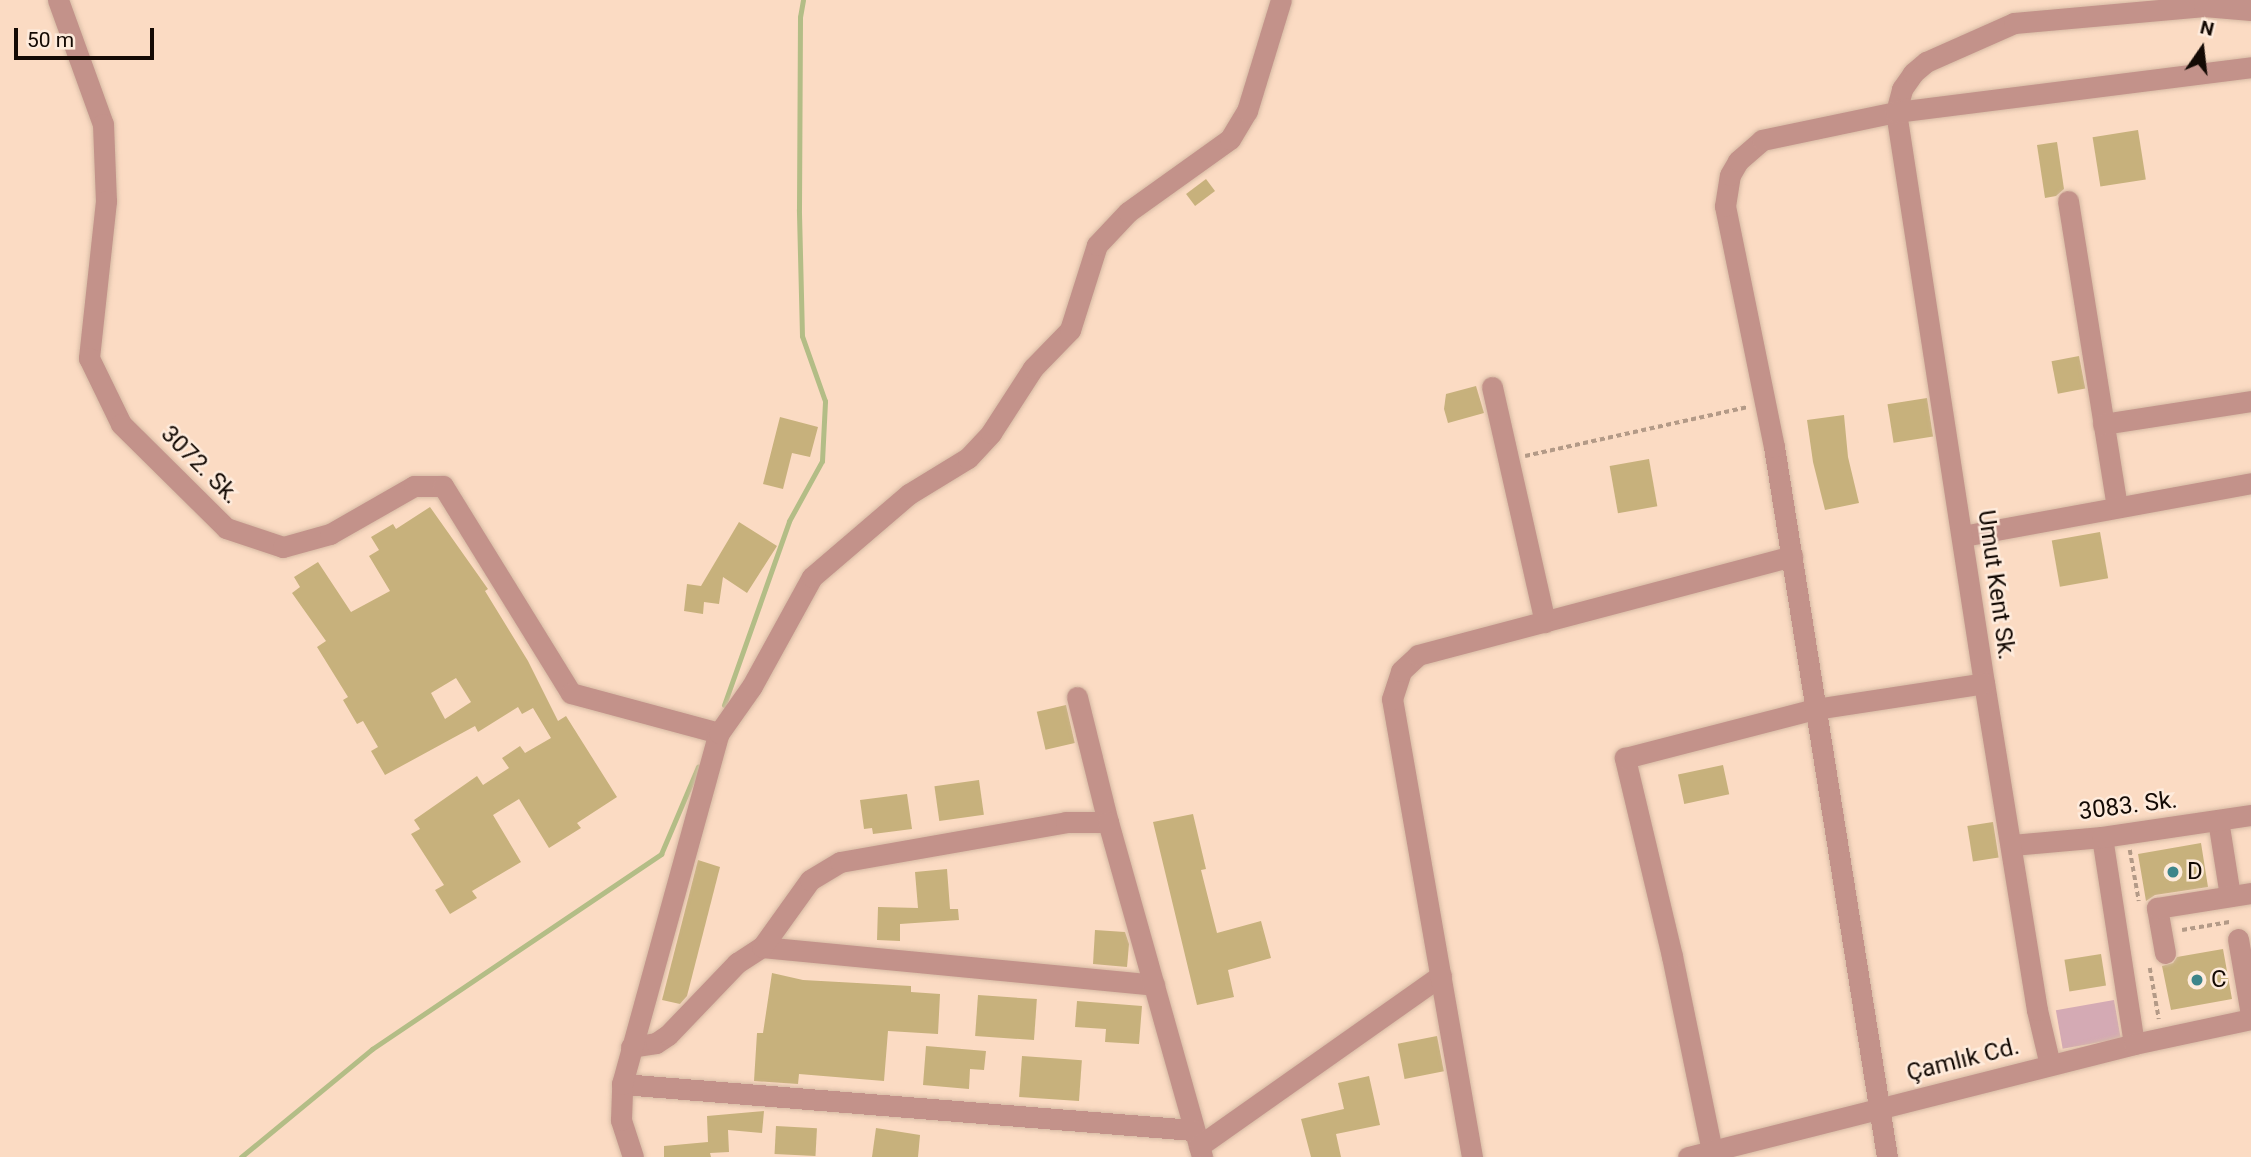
<!DOCTYPE html>
<html>
<head>
<meta charset="utf-8">
<style>
  body { margin:0 }
  #map { position:relative; width:2251px; height:1157px; overflow:hidden; background:#fbdbc3; font-family:Roboto,sans-serif }
  div>[style] { position:absolute }
  [style*='--x'] { left:calc(var(--x)*1px); top:calc(var(--y)*1px); width:calc(var(--w)*1px); rotate:calc(var(--a)*1deg) }
  .green>* { inset:0; background:#d4aab4; transform-origin:0 0 }
  .stream>* { height:5px; margin:-2.5px; padding:0 2.5px; transform-origin:2.5px; border-radius:2.5px; background:#b3bd86 }
  .building>* { inset:0; background:#c7b17c; transform-origin:0 0 }
  .path>* { height:3.5px; margin-top:-1.75px; transform-origin:0; background:repeating-linear-gradient(90deg,#b39a87 0 5px,transparent 0 8.5px) }
  .roads { filter:drop-shadow(0 0 2px #d6baa4) drop-shadow(0 0 2px #d6baa4) }
  .minor>* { height:21px; margin:-10.5px; padding:0 10.5px; transform-origin:10.5px; border-radius:10.5px; background:#c3928a }
  .dots>* { width:19px; height:19px; translate:-50% -50%; box-sizing:border-box; border:4px solid #feebdc; border-radius:50% }
  span { translate:-50% -50%; white-space:nowrap; text-align:center; line-height:1.15; -webkit-text-stroke:5px #feebdc; paint-order:stroke }
  .street-label { font-size:24px; color:#140a04 }
  .poi-label { font-size:24px; color:#140a04 }
  .left { translate:0 -50%; text-align:left }
  .north { position:absolute; left:2167px; top:14px; width:70px; height:70px; -webkit-text-stroke:5px #feebdc; paint-order:stroke; rotate:14deg; font-size:19px; font-weight:700; line-height:28px; text-align:center; color:#140a04 }
  .north::after { content:''; display:block; margin:auto; width:24px; height:32px; background:#140a04; clip-path:polygon(50% 0,100% 100%,50% 72%,0 100%) }
  .scale { position:absolute; left:14px; top:28px; width:140px; height:32px; box-sizing:border-box; border:4px solid #140a04; border-top:0; padding-left:9px; font-size:21px; line-height:24px; white-space:nowrap; color:#140a04; -webkit-text-stroke:5px #feebdc; paint-order:stroke }
</style>
</head>
<body>
<div id="map">
  <div class="green">
    <div style="left:2114px;top:1000px;width:39px;height:59px;rotate:80deg"></div>
  </div>
  <div class="stream">
    <div style="--x:724;--y:705;--w:195;--a:-70.5"></div>
    <div style="--x:789;--y:521;--w:68;--a:-61.2"></div>
    <div style="--x:822;--y:461;--w:60;--a:-87.1"></div>
    <div style="--x:825;--y:401;--w:69;--a:-109.5"></div>
    <div style="--x:802;--y:336;--w:127;--a:-91.4"></div>
    <div style="--x:799;--y:209;--w:192;--a:-89.7"></div>
    <div style="--x:800;--y:17;--w:17;--a:-80"></div>
    <div style="--x:241;--y:1157;--w:170;--a:-39.5"></div>
    <div style="--x:372;--y:1049;--w:349;--a:-34"></div>
    <div style="--x:661;--y:854;--w:95;--a:-67"></div>
  </div>
  <div class="building">
    <div style="left:2138px;top:130px;width:50px;height:46px;rotate:81deg"></div>
    <div style="clip-path:polygon(2057px 142px,2064px 189px,2056px 196px,2045px 198px,2037px 145px)"></div>
    <div style="left:1206px;top:179px;width:15px;height:25px;rotate:53deg"></div>
    <div style="left:2079px;top:356px;width:33px;height:28px;rotate:79deg"></div>
    <div style="clip-path:polygon(1476px 386px,1484px 413px,1448px 423px,1444px 409px,1446px 394px)"></div>
    <div style="left:1927px;top:398px;width:39px;height:40px;rotate:81deg"></div>
    <div style="clip-path:polygon(1844px 415px,1848px 457px,1859px 503px,1825px 510px,1813px 462px,1807px 420px)"></div>
    <div style="clip-path:polygon(780px 417px,818px 427px,810px 457px,792px 453px,783px 489px,763px 484px)"></div>
    <div style="left:1649px;top:459px;width:48px;height:40px;rotate:80deg"></div>
    <div style="clip-path:polygon(evenodd,430px 507px,488px 589px,485px 591px,528px 661px,558px 721px,566px 716px,617px 797px,577px 823px,581px 828px,549px 848px,519px 799px,493px 815px,521px 862px,472px 891px,477px 898px,450px 914px,435px 890px,444px 885px,411px 834px,420px 829px,414px 820px,477px 776px,483px 785px,509px 768px,502px 758px,520px 746px,525px 753px,551px 738px,533px 708px,522px 714px,518px 707px,478px 732px,475px 726px,385px 775px,371px 751px,378px 747px,363px 721px,357px 724px,343px 700px,348px 697px,317px 647px,326px 641px,292px 593px,300px 587px,294px 577px,318px 562px,351px 612px,390px 591px,369px 556px,379px 550px,371px 537px,393px 524px,396px 529px,430px 507px,456px 678px,471px 702px,445px 719px,431px 693px,456px 678px)"></div>
    <div style="clip-path:polygon(739px 522px,777px 546px,747px 593px,723px 577px,719px 604px,704px 602px,703px 614px,684px 611px,687px 584px,701px 586px)"></div>
    <div style="left:2100px;top:532px;width:47px;height:49px;rotate:80deg"></div>
    <div style="left:1066px;top:705px;width:39px;height:30px;rotate:77deg"></div>
    <div style="left:1723px;top:765px;width:30px;height:46px;rotate:78deg"></div>
    <div style="left:979px;top:780px;width:35px;height:45px;rotate:82deg"></div>
    <div style="clip-path:polygon(907px 794px,912px 829px,873px 834px,872px 828px,864px 829px,860px 800px)"></div>
    <div style="clip-path:polygon(1193px 814px,1206px 869px,1201px 870px,1217px 933px,1261px 921px,1271px 958px,1228px 970px,1234px 997px,1197px 1005px,1153px 822px)"></div>
    <div style="left:1993px;top:822px;width:36px;height:26px;rotate:81deg"></div>
    <div style="clip-path:polygon(2201px 843px,2208px 887px,2155px 895px,2146px 901px,2138px 854px)"></div>
    <div style="clip-path:polygon(698px 860px,720px 867px,687px 996px,680px 1004px,662px 1000px)"></div>
    <div style="clip-path:polygon(947px 869px,950px 909px,958px 909px,959px 920px,900px 924px,900px 941px,877px 940px,878px 907px,918px 908px,915px 872px)"></div>
    <div style="clip-path:polygon(1095px 930px,1125px 932px,1129px 944px,1127px 967px,1093px 964px)"></div>
    <div style="clip-path:polygon(2223px 949px,2232px 999px,2171px 1010px,2162px 966px,2173px 963px,2177px 957px)"></div>
    <div style="left:2101px;top:954px;width:32px;height:37px;rotate:81deg"></div>
    <div style="clip-path:polygon(772px 973px,803px 980px,911px 986px,911px 992px,940px 994px,938px 1034px,888px 1031px,884px 1081px,799px 1074px,798px 1084px,754px 1081px,757px 1033px,763px 1033px)"></div>
    <div style="left:978px;top:995px;width:59px;height:41px;rotate:4deg"></div>
    <div style="clip-path:polygon(1077px 1001px,1142px 1006px,1139px 1044px,1105px 1042px,1106px 1029px,1075px 1027px)"></div>
    <div style="left:1437px;top:1036px;width:36px;height:40px;rotate:79deg"></div>
    <div style="clip-path:polygon(926px 1046px,986px 1051px,984px 1070px,970px 1069px,969px 1089px,923px 1085px)"></div>
    <div style="left:1022px;top:1056px;width:60px;height:41px;rotate:4deg"></div>
    <div style="clip-path:polygon(1369px 1076px,1380px 1125px,1336px 1134px,1341px 1157px,1311px 1157px,1301px 1119px,1344px 1109px,1338px 1083px)"></div>
    <div style="clip-path:polygon(764px 1111px,762px 1133px,728px 1130px,729px 1152px,710px 1153px,711px 1157px,664px 1157px,664px 1146px,708px 1142px,707px 1116px)"></div>
    <div style="left:776px;top:1126px;width:41px;height:28px;rotate:3deg"></div>
    <div style="clip-path:polygon(876px 1128px,920px 1135px,918px 1157px,872px 1157px)"></div>
  </div>
  <div class="path">
    <div style="--x:1525;--y:456;--w:227;--a:-12.4"></div>
    <div style="--x:2130;--y:850;--w:52;--a:80"></div>
    <div style="--x:2182;--y:930;--w:48;--a:-9.7"></div>
    <div style="--x:2150;--y:968;--w:52;--a:80"></div>
  </div>
  <div class="roads">
    <div class="minor">
      <div style="--x:58;--y:0;--w:132;--a:70.1"></div>
      <div style="--x:103;--y:124;--w:77;--a:87.8"></div>
      <div style="--x:106;--y:201;--w:158;--a:96.2"></div>
      <div style="--x:89;--y:358;--w:73;--a:64.1"></div>
      <div style="--x:121;--y:424;--w:148;--a:44.7"></div>
      <div style="--x:226;--y:528;--w:60;--a:18.4"></div>
      <div style="--x:283;--y:547;--w:49;--a:-15.5"></div>
      <div style="--x:330;--y:534;--w:97;--a:-29.7"></div>
      <div style="--x:414;--y:486;--w:29;--a:0"></div>
      <div style="--x:443;--y:486;--w:243;--a:58.3"></div>
      <div style="--x:571;--y:693;--w:153;--a:15.1"></div>
      <div style="--x:2068;--y:201;--w:310;--a:80.9"></div>
      <div style="--x:1492;--y:387;--w:241;--a:77.3"></div>
      <div style="--x:2103;--y:424;--w:150;--a:-8.8"></div>
      <div style="--x:1963;--y:536;--w:293;--a:-10.4"></div>
      <div style="--x:1077;--y:697;--w:129;--a:76.1"></div>
      <div style="--x:2218;--y:820;--w:77;--a:81"></div>
      <div style="--x:2102;--y:837;--w:209;--a:81.2"></div>
      <div style="--x:2012;--y:845;--w:90;--a:-5.1"></div>
      <div style="--x:2102;--y:837;--w:151;--a:-8.4"></div>
      <div style="--x:2238;--y:939;--w:76;--a:80.2"></div>
      <div style="--x:762;--y:947;--w:394;--a:5.5"></div>
      <div style="--x:2165;--y:953;--w:46;--a:-100.1"></div>
      <div style="--x:2157;--y:908;--w:95;--a:-9.1"></div>
      <div style="--x:631;--y:1047;--w:25;--a:-9"></div>
      <div style="--x:656;--y:1043;--w:14;--a:-34"></div>
      <div style="--x:668;--y:1035;--w:100;--a:-46.2"></div>
      <div style="--x:737;--y:963;--w:30;--a:-33"></div>
      <div style="--x:762;--y:947;--w:82;--a:-54.4"></div>
      <div style="--x:810;--y:880;--w:35;--a:-31"></div>
      <div style="--x:840;--y:862;--w:230;--a:-10"></div>
      <div style="--x:1066;--y:822;--w:42;--a:0"></div>
      <div style="--x:1108;--y:822;--w:348;--a:74.3"></div>
      <div style="--x:2050;--y:1065;--w:57;--a:-103.3"></div>
      <div style="--x:2037;--y:1010;--w:331;--a:-99.2"></div>
      <div style="--x:1984;--y:683;--w:578;--a:-98.76"></div>
      <div style="--x:1896;--y:112;--w:24;--a:-75"></div>
      <div style="--x:1902;--y:89;--w:19;--a:-55"></div>
      <div style="--x:1913;--y:73;--w:17;--a:-40"></div>
      <div style="--x:1926;--y:62;--w:96;--a:-23.9"></div>
      <div style="--x:2014;--y:23;--w:191;--a:-5.1"></div>
      <div style="--x:2204;--y:6;--w:47;--a:4.9"></div>
      <div style="--x:622;--y:1084;--w:573;--a:4.61"></div>
      <div style="--x:1199;--y:1146;--w:296;--a:-35.2"></div>
      <div style="--x:1712;--y:1151;--w:199;--a:-101.6"></div>
      <div style="--x:1672;--y:956;--w:204;--a:-103.4"></div>
      <div style="--x:1625;--y:758;--w:196;--a:-14.5"></div>
      <div style="--x:1815;--y:709;--w:171;--a:-8.7"></div>
      <div style="--x:633;--y:1157;--w:39;--a:-108"></div>
      <div style="--x:621;--y:1120;--w:36;--a:-88"></div>
      <div style="--x:622;--y:1084;--w:364;--a:-74.6"></div>
      <div style="--x:719;--y:733;--w:57;--a:-54.9"></div>
      <div style="--x:752;--y:686;--w:124;--a:-61.2"></div>
      <div style="--x:812;--y:577;--w:128;--a:-40.6"></div>
      <div style="--x:909;--y:494;--w:69;--a:-31.4"></div>
      <div style="--x:968;--y:458;--w:34;--a:-47"></div>
      <div style="--x:991;--y:433;--w:77;--a:-57.1"></div>
      <div style="--x:1033;--y:368;--w:53;--a:-45.8"></div>
      <div style="--x:1070;--y:330;--w:89;--a:-72.4"></div>
      <div style="--x:1097;--y:245;--w:45;--a:-46.8"></div>
      <div style="--x:1128;--y:212;--w:125;--a:-35.6"></div>
      <div style="--x:1230;--y:139;--w:33;--a:-59"></div>
      <div style="--x:1247;--y:111;--w:116;--a:-73"></div>
      <div style="--x:1472;--y:1157;--w:465;--a:-99.9"></div>
      <div style="--x:1392;--y:699;--w:29;--a:-72"></div>
      <div style="--x:1401;--y:671;--w:23;--a:-43"></div>
      <div style="--x:1418;--y:655;--w:387;--a:-14.8"></div>
      <div style="--x:1688;--y:1157;--w:460;--a:-14.2"></div>
      <div style="--x:2134;--y:1044;--w:120;--a:-12.1"></div>
      <div style="--x:1887;--y:1157;--w:719;--a:-99.04"></div>
      <div style="--x:1774;--y:447;--w:246;--a:-101.5"></div>
      <div style="--x:1725;--y:206;--w:31;--a:-81"></div>
      <div style="--x:1730;--y:175;--w:16;--a:-60"></div>
      <div style="--x:1738;--y:161;--w:32;--a:-41"></div>
      <div style="--x:1762;--y:140;--w:137;--a:-11.8"></div>
      <div style="--x:1896;--y:112;--w:358;--a:-7.2"></div>
    </div>
  </div>
  <div class="dots">
    <div style="left:2173px;top:872px;background:#3d858a"></div>
    <div style="left:2197px;top:980px;background:#3d858a"></div>
  </div>
  <div class="street-label">
    <span style="left:200px;top:465px;rotate:45deg">3072. Sk.</span>
    <span style="left:1996px;top:585px;rotate:82deg">Umut Kent Sk.</span>
    <span style="left:2128px;top:806px;rotate:-7deg">3083. Sk.</span>
    <span style="left:1963px;top:1060px;rotate:-14deg">Çamlık Cd.</span>
  </div>
  <div class="poi-label">
    <span class="left" style="left:2187px;top:872px">D</span>
    <span class="left" style="left:2211px;top:980px">C</span>
  </div>
  <div class="north">N</div>
  <div class="scale">50 m</div>
</div>
</body>
</html>
